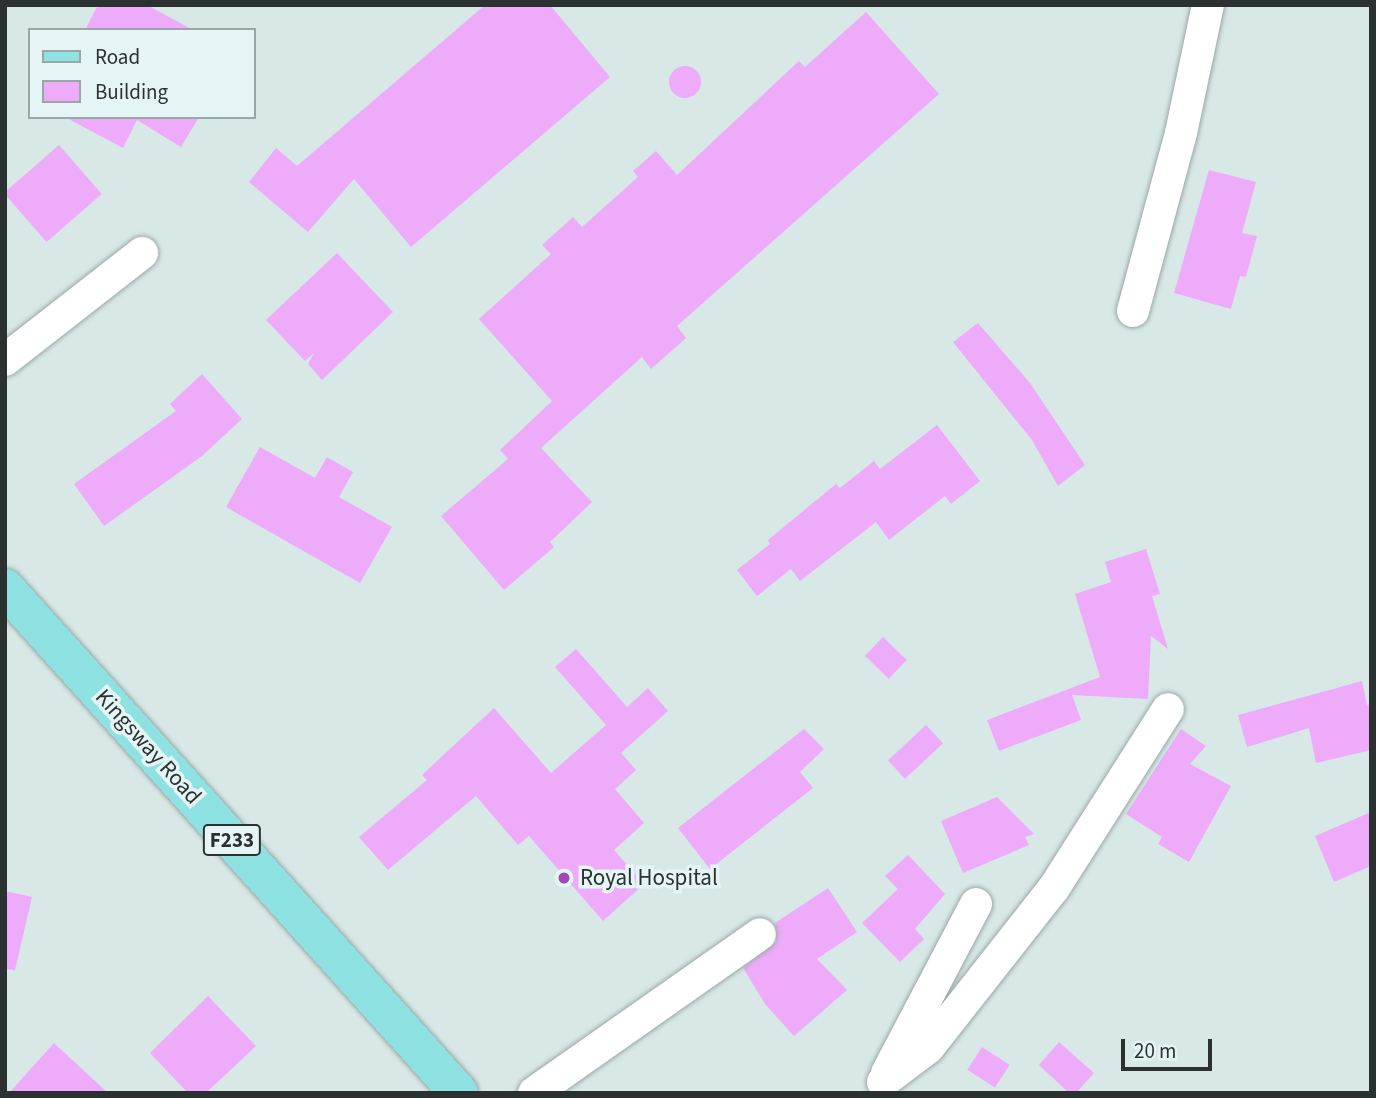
<!DOCTYPE html>
<html>
<head>
<meta charset="utf-8">
<style>
  body { margin:0 }
  #map { position:relative; width:1376px; height:1098px; overflow:hidden; background:#d8e8e7; font-family:"Source Sans 3",sans-serif }
  div>[style] { position:absolute }
  [style*='--x'] { left:calc(var(--x)*1px); top:calc(var(--y)*1px); width:calc(var(--w)*1px); rotate:calc(var(--a)*1deg) }
  .building>* { inset:0; background:#edabfa; transform-origin:0 0 }
  .round { border-radius:50% }
  .roads { filter:drop-shadow(0 0 2px #99a8a7) drop-shadow(0 0 2px #99a8a7) }
  .street>* { height:32px; margin:-16px; padding:0 16px; transform-origin:16px; border-radius:16px; background:#fff }
  .primary>* { height:38px; margin:-19px; padding:0 19px; transform-origin:19px; border-radius:19px; background:#8ee2e2 }
  .dots>* { width:19px; height:19px; translate:-50% -50%; box-sizing:border-box; border:4px solid #e5f5f5; border-radius:50% }
  span { translate:-50% -50%; white-space:nowrap; text-align:center; line-height:1.15; -webkit-text-stroke:7px #e5f5f5; paint-order:stroke }
  .shield-label span { padding:2px 5px; background:#e5f5f5; border:2px solid; border-radius:5px; -webkit-text-stroke-width:0 }
  .shield-label { font-size:21px; color:#2b3131; font-weight:700 }
  .street-label { font-size:23px; color:#2b3131 }
  .poi-label { font-size:23px; color:#2b3131 }
  .left { translate:0 -50%; text-align:left }
  .frame { position:absolute; inset:0; border:7px solid #2b3131; pointer-events:none }
  .legend { position:absolute; left:28px; top:28px; width:228px; height:91px; box-sizing:border-box; background:#e5f5f5; border:2px solid #9ba7a7; margin:0; padding:9px 12px; list-style:none; font-size:21px; color:#2b3131 }
  .legend li { display:flex; align-items:center; gap:14px; height:35px }
  .legend b { width:35px; border:2px solid #9ba7a7 }
  .scale { position:absolute; left:1121px; top:1039px; width:91px; height:32px; box-sizing:border-box; border:4px solid #2b3131; border-top:0; padding-left:9px; font-size:21px; line-height:24px; white-space:nowrap; color:#2b3131; -webkit-text-stroke:5px #e5f5f5; paint-order:stroke }
</style>
</head>
<body>
<div id="map">
  <div class="building">
    <div style="clip-path:polygon(98px 5px,147px 5px,193px 30px,85px 30px)"></div>
    <div style="clip-path:polygon(485px 5px,550px 5px,610px 77px,411px 247px,354px 179px,308px 232px,249px 182px,276px 148px,297px 166px)"></div>
    <div style="clip-path:polygon(866px 12px,939px 94px,677px 326px,686px 338px,651px 369px,642px 357px,541px 448px,592px 502px,550px 542px,554px 547px,504px 590px,441px 516px,508px 459px,500px 450px,552px 401px,479px 319px,551px 254px,542px 245px,573px 217px,582px 227px,638px 177px,633px 171px,656px 151px,677px 175px,799px 61px,805px 67px)"></div>
    <div class="round" style="left:669px;top:66px;width:32px;height:32px"></div>
    <div style="clip-path:polygon(65px 117px,199px 117px,181px 147px,137px 120px,123px 148px)"></div>
    <div style="left:59px;top:145px;width:65px;height:73px;rotate:49deg"></div>
    <div style="clip-path:polygon(1209px 170px,1256px 182px,1242px 233px,1257px 236px,1246px 277px,1240px 276px,1231px 309px,1174px 293px)"></div>
    <div style="clip-path:polygon(337px 253px,393px 312px,322px 380px,308px 364px,314px 353px,305px 361px,266px 320px)"></div>
    <div style="clip-path:polygon(978px 323px,1030px 383px,1085px 465px,1058px 486px,1032px 440px,953px 342px)"></div>
    <div style="clip-path:polygon(202px 374px,242px 419px,202px 456px,104px 526px,74px 484px,176px 411px,170px 404px)"></div>
    <div style="clip-path:polygon(937px 425px,980px 481px,951px 504px,945px 496px,889px 540px,876px 522px,800px 581px,791px 569px,757px 596px,737px 570px,770px 544px,768px 540px,836px 484px,840px 488px,874px 461px,880px 469px)"></div>
    <div style="clip-path:polygon(260px 447px,315px 478px,327px 457px,353px 472px,339px 497px,392px 527px,360px 583px,226px 507px)"></div>
    <div style="clip-path:polygon(1146px 549px,1160px 594px,1152px 596px,1168px 649px,1151px 636px,1148px 699px,1072px 695px,1081px 720px,999px 751px,987px 720px,1100px 677px,1075px 594px,1111px 582px,1105px 562px)"></div>
    <div style="left:883px;top:637px;width:33px;height:26px;rotate:44deg"></div>
    <div style="clip-path:polygon(576px 649px,627px 707px,648px 688px,668px 711px,621px 753px,636px 770px,615px 789px,644px 823px,614px 850px,644px 884px,603px 921px,529px 836px,518px 845px,476px 796px,388px 870px,359px 837px,427px 780px,422px 775px,494px 708px,551px 773px,606px 725px,555px 667px)"></div>
    <div style="clip-path:polygon(1362px 681px,1367px 705px,1371px 704px,1371px 750px,1316px 763px,1309px 728px,1247px 747px,1238px 715px)"></div>
    <div style="left:926px;top:725px;width:25px;height:52px;rotate:47deg"></div>
    <div style="clip-path:polygon(804px 729px,824px 749px,800px 772px,813px 788px,710px 869px,678px 828px)"></div>
    <div style="clip-path:polygon(1181px 729px,1206px 746px,1190px 764px,1231px 786px,1189px 862px,1158px 844px,1162px 837px,1126px 814px)"></div>
    <div style="clip-path:polygon(997px 797px,1034px 834px,1025px 837px,1029px 845px,963px 873px,941px 821px)"></div>
    <div style="clip-path:polygon(1371px 812px,1371px 866px,1334px 882px,1315px 836px)"></div>
    <div style="clip-path:polygon(908px 855px,945px 894px,915px 929px,924px 939px,900px 962px,862px 923px,898px 889px,885px 876px)"></div>
    <div style="clip-path:polygon(828px 888px,857px 932px,817px 959px,847px 990px,794px 1036px,765px 1004px,743px 968px,776px 942px,775px 923px)"></div>
    <div style="clip-path:polygon(5px 891px,32px 897px,15px 970px,5px 969px)"></div>
    <div style="clip-path:polygon(208px 996px,256px 1046px,206px 1093px,188px 1093px,150px 1053px)"></div>
    <div style="clip-path:polygon(1059px 1042px,1094px 1073px,1076px 1093px,1069px 1093px,1039px 1065px)"></div>
    <div style="clip-path:polygon(54px 1043px,108px 1093px,9px 1093px)"></div>
    <div style="left:982px;top:1047px;width:33px;height:27px;rotate:33deg"></div>
  </div>
  <div class="roads">
    <div class="street">
      <div style="--x:1133;--y:311;--w:184;--a:-74.9"></div>
      <div style="--x:1181;--y:133;--w:131;--a:-78.1"></div>
      <div style="--x:5;--y:360;--w:174;--a:-38"></div>
      <div style="--x:887;--y:1073;--w:191;--a:-62.2"></div>
      <div style="--x:883;--y:1082;--w:56;--a:-37.1"></div>
      <div style="--x:928;--y:1048;--w:204;--a:-51.8"></div>
      <div style="--x:1054;--y:888;--w:212;--a:-57.5"></div>
      <div style="--x:534;--y:1093;--w:276;--a:-35.1"></div>
    </div>
    <div class="primary">
      <div style="--x:5;--y:588;--w:679;--a:48.04"></div>
    </div>
  </div>
  <div class="dots">
    <div style="left:564px;top:878px;background:#a349b4"></div>
  </div>
  <div class="shield-label">
    <span style="left:232px;top:840px">F233</span>
  </div>
  <div class="street-label">
    <span style="left:148px;top:747px;rotate:48deg">Kingsway Road</span>
  </div>
  <div class="poi-label">
    <span class="left" style="left:580px;top:878px">Royal Hospital</span>
  </div>
  <div class="frame"></div>
  <ul class="legend">
  <li><b style="height:9px;background:#8ee2e2"></b>Road</li>
  <li><b style="height:19px;background:#edabfa"></b>Building</li>
  </ul>
  <div class="scale">20 m</div>
</div>
</body>
</html>
